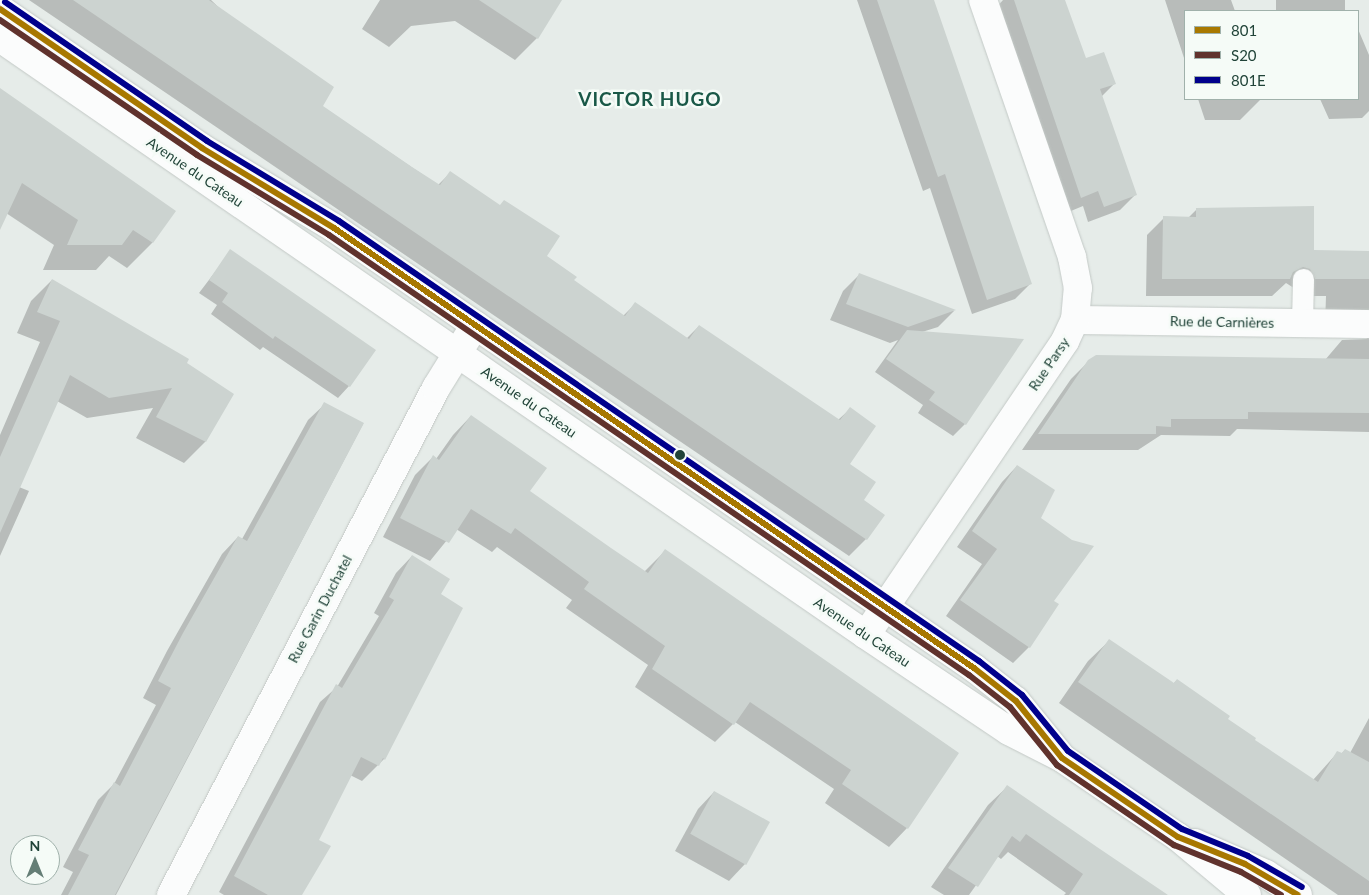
<!DOCTYPE html>
<html>
<head>
<meta charset="utf-8">
<style>
  body { margin:0 }
  #map { position:relative; width:1369px; height:895px; overflow:hidden; background:#e6ece9; font-family:Lato,sans-serif }
  div>[style] { position:absolute }
  [style*='--x'] { left:calc(var(--x)*1px); top:calc(var(--y)*1px); width:calc(var(--w)*1px); rotate:calc(var(--a)*1deg) }
  .shadow>* { inset:0; background:#0003; transform-origin:0 0 }
  .building>* { inset:0; background:#ccd3d0; transform-origin:0 0 }
  .roads { filter:drop-shadow(0 0 1px #c3c9c6) drop-shadow(0 0 1px #c3c9c6) }
  .lane>* { height:21px; margin:-10.5px; padding:0 10.5px; transform-origin:10.5px; border-radius:10.5px; background:#fbfcfc }
  .street>* { height:28px; margin:-14px; padding:0 14px; transform-origin:14px; border-radius:14px; background:#fbfcfc }
  .secondary>* { height:28px; margin:-14px; padding:0 14px; transform-origin:14px; border-radius:14px; background:#fbfcfc }
  .bus-1>* { height:6px; margin:-3px; padding:0 3px; transform-origin:3px; border-radius:3px; background:#a87800 }
  .bus-2>* { height:6px; margin:-3px; padding:0 3px; transform-origin:3px; border-radius:3px; background:#60322d }
  .bus-3>* { height:6px; margin:-3px; padding:0 3px; transform-origin:3px; border-radius:3px; background:#00008c }
  .dots>* { width:14px; height:14px; translate:-50% -50%; box-sizing:border-box; border:2px solid #f5fbf7; border-radius:50% }
  span { translate:-50% -50%; white-space:nowrap; text-align:center; line-height:1.15; -webkit-text-stroke:5px #f5fbf7; paint-order:stroke }
  .street-label { font-size:14px; color:#204338 }
  .district-label { font-size:19px; color:#195847; font-weight:700; letter-spacing:1px }
  .legend { position:absolute; left:1184px; top:10px; width:175px; height:90px; box-sizing:border-box; background:#f5fbf7; border:1px solid #a0b1ab; margin:0; padding:6px 9px; list-style:none; font-size:15px; color:#204338 }
  .legend li { display:flex; align-items:center; gap:10px; height:25px }
  .legend b { width:25px; border:1px solid #a0b1ab }
  .north { position:absolute; left:10px; top:835px; width:50px; height:50px; box-sizing:border-box; background:#f5fbf7; border:1px solid #a0b1ab; border-radius:50%; rotate:0deg; font-size:14px; font-weight:700; line-height:20px; text-align:center; color:#204338 }
  .north::after { content:''; display:block; margin:auto; width:18px; height:22px; background:#657e76; clip-path:polygon(50% 0,100% 100%,50% 72%,0 100%) }
</style>
</head>
<body>
<div id="map">
  <div class="shadow">
    <div style="clip-path:polygon(29px 0,211px 0,321px 106px,438px 185px,450px 173px,573px 281px,623px 316px,635px 304px,686px 339px,699px 326px,838px 420px,850px 409px,848px 465px,862px 500px,866px 539px,849px 556px)"></div>
    <div style="clip-path:polygon(380px 0,561px 0,537px 38px,515px 60px,455px 21px,411px 26px,389px 47px,362px 29px)"></div>
    <div style="clip-path:polygon(857px 0,933px 0,1030px 284px,1015px 299px,972px 314px,930px 188px,923px 191px)"></div>
    <div style="clip-path:polygon(1003px 0,1064px 0,1085px 60px,1114px 84px,1101px 97px,1135px 195px,1120px 210px,1088px 222px,1083px 206px,1066px 213px,996px 8px)"></div>
    <div style="clip-path:polygon(1165px 0,1231px 0,1235px 11px,1185px 11px,1185px 61px)"></div>
    <div style="left:1276px;top:0;width:69px;height:12px"></div>
    <div style="clip-path:polygon(1358px 29px,1369px 55px,1369px 111px,1362px 118px,1329px 119px,1320px 99px,1358px 99px)"></div>
    <div style="clip-path:polygon(0 90px,174px 211px,152px 243px,127px 268px,109px 256px,96px 270px,43px 270px,54px 245px,6px 213px,0 227px)"></div>
    <div style="clip-path:polygon(1198px 99px,1261px 99px,1240px 120px,1205px 120px)"></div>
    <div style="clip-path:polygon(1197px 209px,1313px 251px,1369px 251px,1369px 432px,1237px 429px,1230px 436px,1161px 435px,1138px 450px,1022px 450px,1071px 379px,1089px 361px,1325px 360px,1342px 340px,1367px 339px,1360px 327px,1325px 325px,1326px 296px,1299px 296px,1297px 290px,1286px 283px,1272px 296px,1146px 296px,1147px 235px,1164px 218px,1188px 218px)"></div>
    <div style="clip-path:polygon(231px 251px,349px 386px,338px 398px,263px 347px,260px 350px,211px 314px,217px 305px,199px 293px)"></div>
    <div style="clip-path:polygon(859px 275px,954px 311px,938px 327px,922px 332px,965px 424px,953px 436px,918px 413px,923px 405px,875px 372px,898px 340px,890px 343px,830px 320px,843px 291px)"></div>
    <div style="clip-path:polygon(52px 280px,232px 395px,205px 442px,184px 463px,136px 438px,153px 408px,87px 418px,57px 401px,19px 487px,29px 491px,0 556px,0 435px,40px 342px,17px 333px,31px 301px)"></div>
    <div style="clip-path:polygon(325px 404px,363px 424px,116px 895px,61px 895px,73px 872px,63px 867px,98px 800px,114px 784px,156px 705px,143px 698px,167px 651px,222px 554px,238px 537px,242px 539px,308px 420px)"></div>
    <div style="clip-path:polygon(471px 416px,528px 492px,644px 572px,665px 551px,958px 753px,907px 828px,889px 847px,825px 803px,834px 789px,735px 722px,715px 742px,635px 687px,648px 665px,566px 608px,572px 600px,497px 547px,492px 552px,456px 529px,430px 561px,383px 537px,415px 475px,433px 457px,436px 459px,453px 435px)"></div>
    <div style="clip-path:polygon(1017px 466px,1040px 518px,1052px 601px,1057px 605px,1029px 647px,1013px 663px,946px 616px,982px 564px,957px 547px,1002px 482px)"></div>
    <div style="clip-path:polygon(412px 556px,439px 594px,384px 759px,362px 781px,350px 775px,317px 840px,299px 895px,224px 895px,219px 892px,320px 702px,337px 687px,379px 616px,374px 613px,396px 573px)"></div>
    <div style="clip-path:polygon(1109px 641px,1173px 684px,1177px 680px,1253px 740px,1313px 780px,1338px 752px,1341px 754px,1345px 750px,1350px 753px,1369px 718px,1369px 895px,1338px 895px,1059px 703px,1088px 661px)"></div>
    <div style="clip-path:polygon(1007px 787px,1131px 895px,1064px 895px,1066px 893px,1008px 852px,1001px 859px,997px 856px,969px 895px,944px 895px,931px 887px,988px 805px)"></div>
    <div style="clip-path:polygon(714px 792px,745px 864px,729px 881px,675px 851px,698px 809px)"></div>
  </div>
  <div class="building">
    <div style="clip-path:polygon(73px 0,209px 0,334px 87px,323px 106px,412px 167px,440px 185px,450px 171px,500px 205px,504px 200px,560px 236px,547px 256px,577px 277px,574px 280px,625px 316px,635px 302px,689px 339px,699px 325px,840px 420px,850px 407px,876px 426px,850px 464px,876px 482px,864px 500px,885px 515px,867px 540px)"></div>
    <div style="clip-path:polygon(479px 0,562px 0,538px 39px)"></div>
    <div style="clip-path:polygon(877px 0,934px 0,1032px 284px,987px 300px,945px 174px,938px 177px)"></div>
    <div style="clip-path:polygon(1014px 0,1065px 0,1086px 58px,1104px 52px,1116px 84px,1100px 89px,1137px 195px,1104px 207px,1098px 191px,1081px 198px)"></div>
    <div style="clip-path:polygon(0 88px,176px 211px,153px 243px,133px 230px,122px 245px,67px 245px,78px 220px,22px 183px,0 230px)"></div>
    <div style="clip-path:polygon(1314px 206px,1314px 250px,1369px 251px,1369px 279px,1315px 279px,1310px 269px,1303px 267px,1293px 272px,1290px 279px,1162px 279px,1163px 216px,1196px 217px,1196px 208px)"></div>
    <div style="clip-path:polygon(230px 249px,376px 350px,350px 387px,275px 336px,273px 339px,222px 302px,228px 293px,209px 280px)"></div>
    <div style="clip-path:polygon(859px 273px,956px 310px,908px 327px,846px 304px)"></div>
    <div style="clip-path:polygon(52px 279px,189px 359px,187px 363px,234px 394px,206px 442px,156px 417px,172px 388px,109px 398px,70px 375px,0 533px,0 457px,60px 321px,37px 312px)"></div>
    <div style="clip-path:polygon(907px 330px,1024px 339px,966px 425px,929px 400px,935px 392px,886px 359px)"></div>
    <div style="clip-path:polygon(1096px 355px,1369px 359px,1369px 413px,1248px 412px,1248px 419px,1171px 419px,1171px 427px,1156px 426px,1156px 434px,1038px 434px,1088px 360px)"></div>
    <div style="clip-path:polygon(324px 402px,364px 423px,115px 895px,68px 895px,89px 855px,78px 850px,114px 782px,120px 786px,171px 688px,158px 681px,183px 633px,238px 536px,247px 541px)"></div>
    <div style="clip-path:polygon(471px 415px,547px 468px,530px 491px,611px 548px,648px 573px,665px 549px,959px 753px,908px 829px,842px 784px,851px 770px,750px 702px,734px 725px,652px 669px,665px 646px,584px 589px,589px 582px,515px 528px,511px 534px,471px 509px,449px 543px,400px 518px,433px 455px,439px 460px)"></div>
    <div style="clip-path:polygon(1017px 465px,1055px 490px,1041px 518px,1072px 540px,1094px 546px,1054px 601px,1059px 604px,1030px 648px,960px 600px,997px 549px,972px 531px)"></div>
    <div style="clip-path:polygon(412px 555px,450px 579px,441px 594px,463px 608px,385px 760px,383px 758px,379px 766px,361px 757px,319px 840px,331px 846px,302px 895px,268px 895px,234px 876px,336px 684px,342px 688px,394px 600px,389px 597px)"></div>
    <div style="clip-path:polygon(1109px 639px,1174px 683px,1177px 679px,1230px 716px,1228px 719px,1256px 738px,1255px 740px,1318px 782px,1337px 751px,1342px 753px,1345px 749px,1369px 762px,1369px 881px,1078px 682px)"></div>
    <div style="clip-path:polygon(1007px 785px,1097px 847px,1168px 895px,1069px 895px,1083px 874px,1026px 834px,1020px 842px,1012px 836px,978px 887px,948px 868px)"></div>
    <div style="left:714px;top:791px;width:64px;height:49px;rotate:29deg"></div>
  </div>
  <div class="roads">
    <div class="lane">
      <div style="--x:1302;--y:323;--w:44;--a:-88.7"></div>
    </div>
    <div class="street">
      <div style="--x:1075;--y:320;--w:294;--a:0.8"></div>
      <div style="--x:866;--y:635;--w:355;--a:-55.9"></div>
      <div style="--x:1065;--y:341;--w:23;--a:-65"></div>
      <div style="--x:1075;--y:320;--w:32;--a:-85"></div>
      <div style="--x:1078;--y:288;--w:32;--a:-101"></div>
      <div style="--x:1072;--y:257;--w:272;--a:-109.1"></div>
      <div style="--x:171;--y:895;--w:572;--a:-62.4"></div>
      <div style="--x:436;--y:388;--w:74;--a:-58.2"></div>
    </div>
    <div class="secondary">
      <div style="--x:0;--y:9;--w:245;--a:34.5"></div>
      <div style="--x:202;--y:148;--w:154;--a:31.2"></div>
      <div style="--x:334;--y:228;--w:777;--a:34.51"></div>
      <div style="--x:974;--y:668;--w:53;--a:38.2"></div>
      <div style="--x:1016;--y:701;--w:68;--a:50.9"></div>
      <div style="--x:0;--y:38;--w:1052;--a:34.58"></div>
      <div style="--x:866;--y:635;--w:172;--a:33.9"></div>
      <div style="--x:1009;--y:731;--w:59;--a:27"></div>
      <div style="--x:1062;--y:758;--w:140;--a:34.3"></div>
      <div style="--x:1178;--y:837;--w:90;--a:40"></div>
      <div style="--x:1195;--y:843;--w:77;--a:23.6"></div>
      <div style="--x:1266;--y:874;--w:38;--a:33"></div>
    </div>
  </div>
  <div class="bus-1">
    <div style="--x:0;--y:9;--w:245;--a:34.5"></div>
    <div style="--x:202;--y:148;--w:154;--a:31.2"></div>
    <div style="--x:334;--y:228;--w:777;--a:34.51"></div>
    <div style="--x:974;--y:668;--w:53;--a:38.2"></div>
    <div style="--x:1016;--y:701;--w:73;--a:51.1"></div>
    <div style="--x:1062;--y:758;--w:140;--a:34.3"></div>
    <div style="--x:1178;--y:837;--w:72;--a:21.9"></div>
    <div style="--x:1245;--y:864;--w:61;--a:30.3"></div>
  </div>
  <div class="bus-2">
    <div style="--x:0;--y:20;--w:239;--a:34.4"></div>
    <div style="--x:197;--y:155;--w:154;--a:31.2"></div>
    <div style="--x:329;--y:235;--w:777;--a:34.51"></div>
    <div style="--x:969;--y:675;--w:52;--a:38"></div>
    <div style="--x:1010;--y:707;--w:75;--a:51"></div>
    <div style="--x:1057;--y:765;--w:142;--a:34.4"></div>
    <div style="--x:1174;--y:845;--w:72;--a:21.9"></div>
    <div style="--x:1241;--y:872;--w:46;--a:29.9"></div>
  </div>
  <div class="bus-3">
    <div style="--x:5;--y:2;--w:245;--a:34.5"></div>
    <div style="--x:207;--y:141;--w:154;--a:31.2"></div>
    <div style="--x:339;--y:221;--w:777;--a:34.51"></div>
    <div style="--x:979;--y:661;--w:55;--a:38.3"></div>
    <div style="--x:1022;--y:695;--w:72;--a:50.6"></div>
    <div style="--x:1068;--y:751;--w:138;--a:34.4"></div>
    <div style="--x:1182;--y:829;--w:71;--a:22.2"></div>
    <div style="--x:1248;--y:856;--w:62;--a:29.9"></div>
  </div>
  <div class="dots">
    <div style="left:680px;top:455px;background:#204338"></div>
  </div>
  <div class="street-label">
    <span style="left:195px;top:172px;rotate:34deg">Avenue du Cateau</span>
    <span style="left:1222px;top:322px;rotate:1deg">Rue de Carnières</span>
    <span style="left:1049px;top:364px;rotate:-56deg">Rue Parsy</span>
    <span style="left:529px;top:402px;rotate:35deg">Avenue du Cateau</span>
    <span style="left:320px;top:609px;rotate:-62deg">Rue Garin Duchatel</span>
    <span style="left:862px;top:632px;rotate:34deg">Avenue du Cateau</span>
  </div>
  <div class="district-label">
    <span style="left:650px;top:99px">VICTOR HUGO</span>
  </div>
  <ul class="legend">
  <li><b style="height:6px;background:#a87800"></b>801</li>
  <li><b style="height:6px;background:#60322d"></b>S20</li>
  <li><b style="height:6px;background:#00008c"></b>801E</li>
  </ul>
  <div class="north">N</div>
</div>
</body>
</html>
